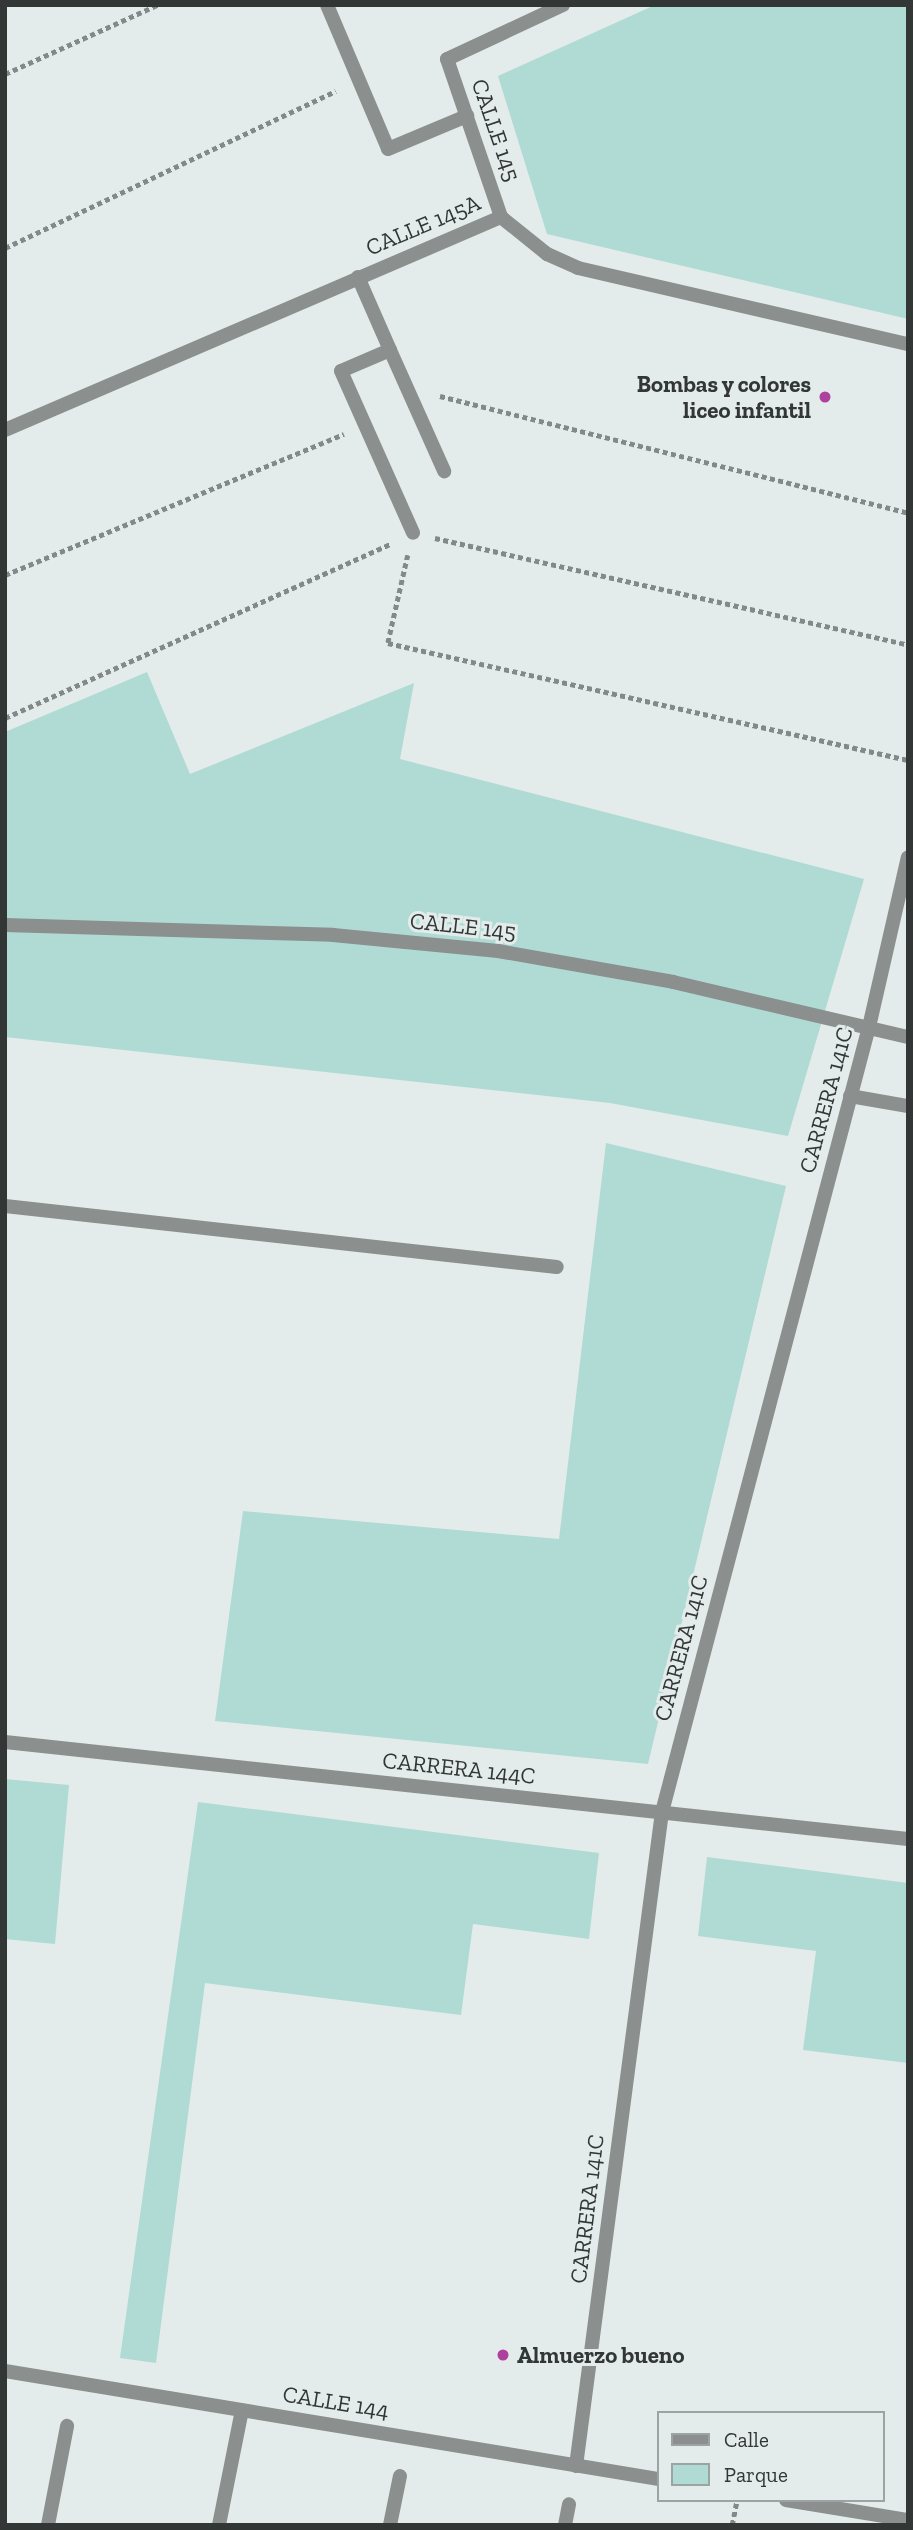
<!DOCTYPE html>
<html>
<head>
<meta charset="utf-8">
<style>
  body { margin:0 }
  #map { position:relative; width:913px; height:2530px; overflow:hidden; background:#e3ecea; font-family:"Zilla Slab",serif }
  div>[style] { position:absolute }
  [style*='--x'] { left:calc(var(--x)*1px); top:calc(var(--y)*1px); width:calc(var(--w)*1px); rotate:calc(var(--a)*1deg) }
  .green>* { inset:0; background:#afdbd4 }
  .path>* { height:4.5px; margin-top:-2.25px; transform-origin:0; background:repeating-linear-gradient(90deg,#838988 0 5px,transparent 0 8.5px) }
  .service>* { height:14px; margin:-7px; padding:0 7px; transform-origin:7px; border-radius:7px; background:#8b8f8e }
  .minor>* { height:14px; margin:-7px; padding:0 7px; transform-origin:7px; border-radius:7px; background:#8b8f8e }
  .tertiary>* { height:14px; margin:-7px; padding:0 7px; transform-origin:7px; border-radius:7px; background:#8b8f8e }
  .dots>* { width:19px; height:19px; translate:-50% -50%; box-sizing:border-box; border:4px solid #e3ecea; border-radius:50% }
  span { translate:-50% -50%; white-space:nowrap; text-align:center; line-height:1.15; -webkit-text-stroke:6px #e3ecea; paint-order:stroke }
  .street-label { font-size:23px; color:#323635 }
  .poi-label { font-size:23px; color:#323635; font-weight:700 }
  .right { translate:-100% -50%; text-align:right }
  .left { translate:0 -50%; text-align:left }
  .frame { position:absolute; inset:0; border:7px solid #323635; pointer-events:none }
  .legend { position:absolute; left:657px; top:2411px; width:228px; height:91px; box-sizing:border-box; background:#e3ecea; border:2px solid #9ca3a2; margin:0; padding:9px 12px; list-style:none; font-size:21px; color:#323635 }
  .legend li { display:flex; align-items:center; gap:14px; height:35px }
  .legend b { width:35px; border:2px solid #9ca3a2 }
</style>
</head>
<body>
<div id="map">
  <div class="green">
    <div style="clip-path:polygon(655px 5px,908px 5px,908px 319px,547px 234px,498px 76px)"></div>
    <div style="clip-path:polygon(147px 672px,190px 774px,414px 683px,400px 759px,864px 879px,788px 1136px,610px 1103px,5px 1037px,5px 732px)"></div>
    <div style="clip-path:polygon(606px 1143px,786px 1186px,648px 1764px,215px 1721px,243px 1511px,559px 1539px)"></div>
    <div style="clip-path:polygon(5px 1779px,69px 1785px,55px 1944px,5px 1939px)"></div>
    <div style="clip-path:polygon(198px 1802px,599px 1853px,589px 1939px,473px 1924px,461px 2015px,205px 1983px,156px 2363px,120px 2358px)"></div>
    <div style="clip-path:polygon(707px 1857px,908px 1883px,908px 2063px,803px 2050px,816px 1951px,698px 1936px)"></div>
  </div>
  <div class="path">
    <div style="--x:5;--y:74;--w:167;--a:-24.4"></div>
    <div style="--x:5;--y:248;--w:366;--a:-25.4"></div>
    <div style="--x:440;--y:396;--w:482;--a:14"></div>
    <div style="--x:435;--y:538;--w:485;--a:12.7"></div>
    <div style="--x:408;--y:555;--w:90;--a:102.8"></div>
    <div style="--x:388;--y:643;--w:533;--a:12.68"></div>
    <div style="--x:5;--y:575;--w:367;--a:-22.6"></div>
    <div style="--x:5;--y:718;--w:422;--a:-24.3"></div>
    <div style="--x:732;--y:2525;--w:25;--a:-79"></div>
  </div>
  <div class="service">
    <div style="--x:327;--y:5;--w:156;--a:67"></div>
    <div style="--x:388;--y:149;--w:86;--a:-22.7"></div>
    <div style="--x:358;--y:277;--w:80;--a:66.3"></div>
    <div style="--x:390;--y:350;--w:53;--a:156.8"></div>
    <div style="--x:341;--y:371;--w:177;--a:66"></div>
    <div style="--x:390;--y:350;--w:133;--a:65.9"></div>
    <div style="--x:850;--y:1096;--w:59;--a:9.8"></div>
    <div style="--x:5;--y:1206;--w:555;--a:6.31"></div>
    <div style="--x:48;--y:2525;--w:101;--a:-79.1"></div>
    <div style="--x:219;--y:2525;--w:117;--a:-78.7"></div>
    <div style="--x:390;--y:2525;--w:50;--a:-78.5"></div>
    <div style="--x:565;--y:2525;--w:21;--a:-79"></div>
  </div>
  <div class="minor">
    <div style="--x:563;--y:5;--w:128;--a:155"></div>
    <div style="--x:447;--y:59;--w:167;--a:71.1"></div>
    <div style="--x:501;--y:217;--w:59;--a:38.8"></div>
    <div style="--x:547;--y:254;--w:34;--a:24"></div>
    <div style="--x:578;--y:268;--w:339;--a:13"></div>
    <div style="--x:5;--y:430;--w:540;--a:-23.24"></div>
    <div style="--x:5;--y:925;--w:328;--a:1.7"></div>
    <div style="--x:333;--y:935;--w:166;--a:5.5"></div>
    <div style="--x:498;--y:951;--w:178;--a:10"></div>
    <div style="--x:673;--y:982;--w:241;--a:13.2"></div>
    <div style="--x:5;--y:1742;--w:908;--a:6.13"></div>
    <div style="--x:576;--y:2466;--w:660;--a:-82.51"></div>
    <div style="--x:662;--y:1812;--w:812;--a:-75.23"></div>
    <div style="--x:869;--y:1027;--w:174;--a:-77.1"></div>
  </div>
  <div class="tertiary">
    <div style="--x:5;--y:2371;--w:663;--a:9.38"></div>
    <div style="--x:786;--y:2500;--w:124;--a:9.3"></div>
  </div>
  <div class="dots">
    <div style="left:825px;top:397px;background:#ae409e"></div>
    <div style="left:503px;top:2355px;background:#ae409e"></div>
  </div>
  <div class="street-label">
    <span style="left:496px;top:130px;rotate:71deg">CALLE 145</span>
    <span style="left:423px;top:225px;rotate:-23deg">CALLE 145A</span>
    <span style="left:463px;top:926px;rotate:6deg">CALLE 145</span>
    <span style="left:826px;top:1100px;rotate:-75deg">CARRERA 141C</span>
    <span style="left:681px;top:1648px;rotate:-75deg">CARRERA 141C</span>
    <span style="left:459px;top:1768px;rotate:6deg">CARRERA 144C</span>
    <span style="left:587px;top:2209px;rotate:-83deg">CARRERA 141C</span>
    <span style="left:336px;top:2402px;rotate:9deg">CALLE 144</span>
  </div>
  <div class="poi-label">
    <span class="right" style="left:811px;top:397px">Bombas y colores<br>liceo infantil</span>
    <span class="left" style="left:517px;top:2355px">Almuerzo bueno</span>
  </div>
  <div class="frame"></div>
  <ul class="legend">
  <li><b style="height:9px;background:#8b8f8e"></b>Calle</li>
  <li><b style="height:19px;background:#afdbd4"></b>Parque</li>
  </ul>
</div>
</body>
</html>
